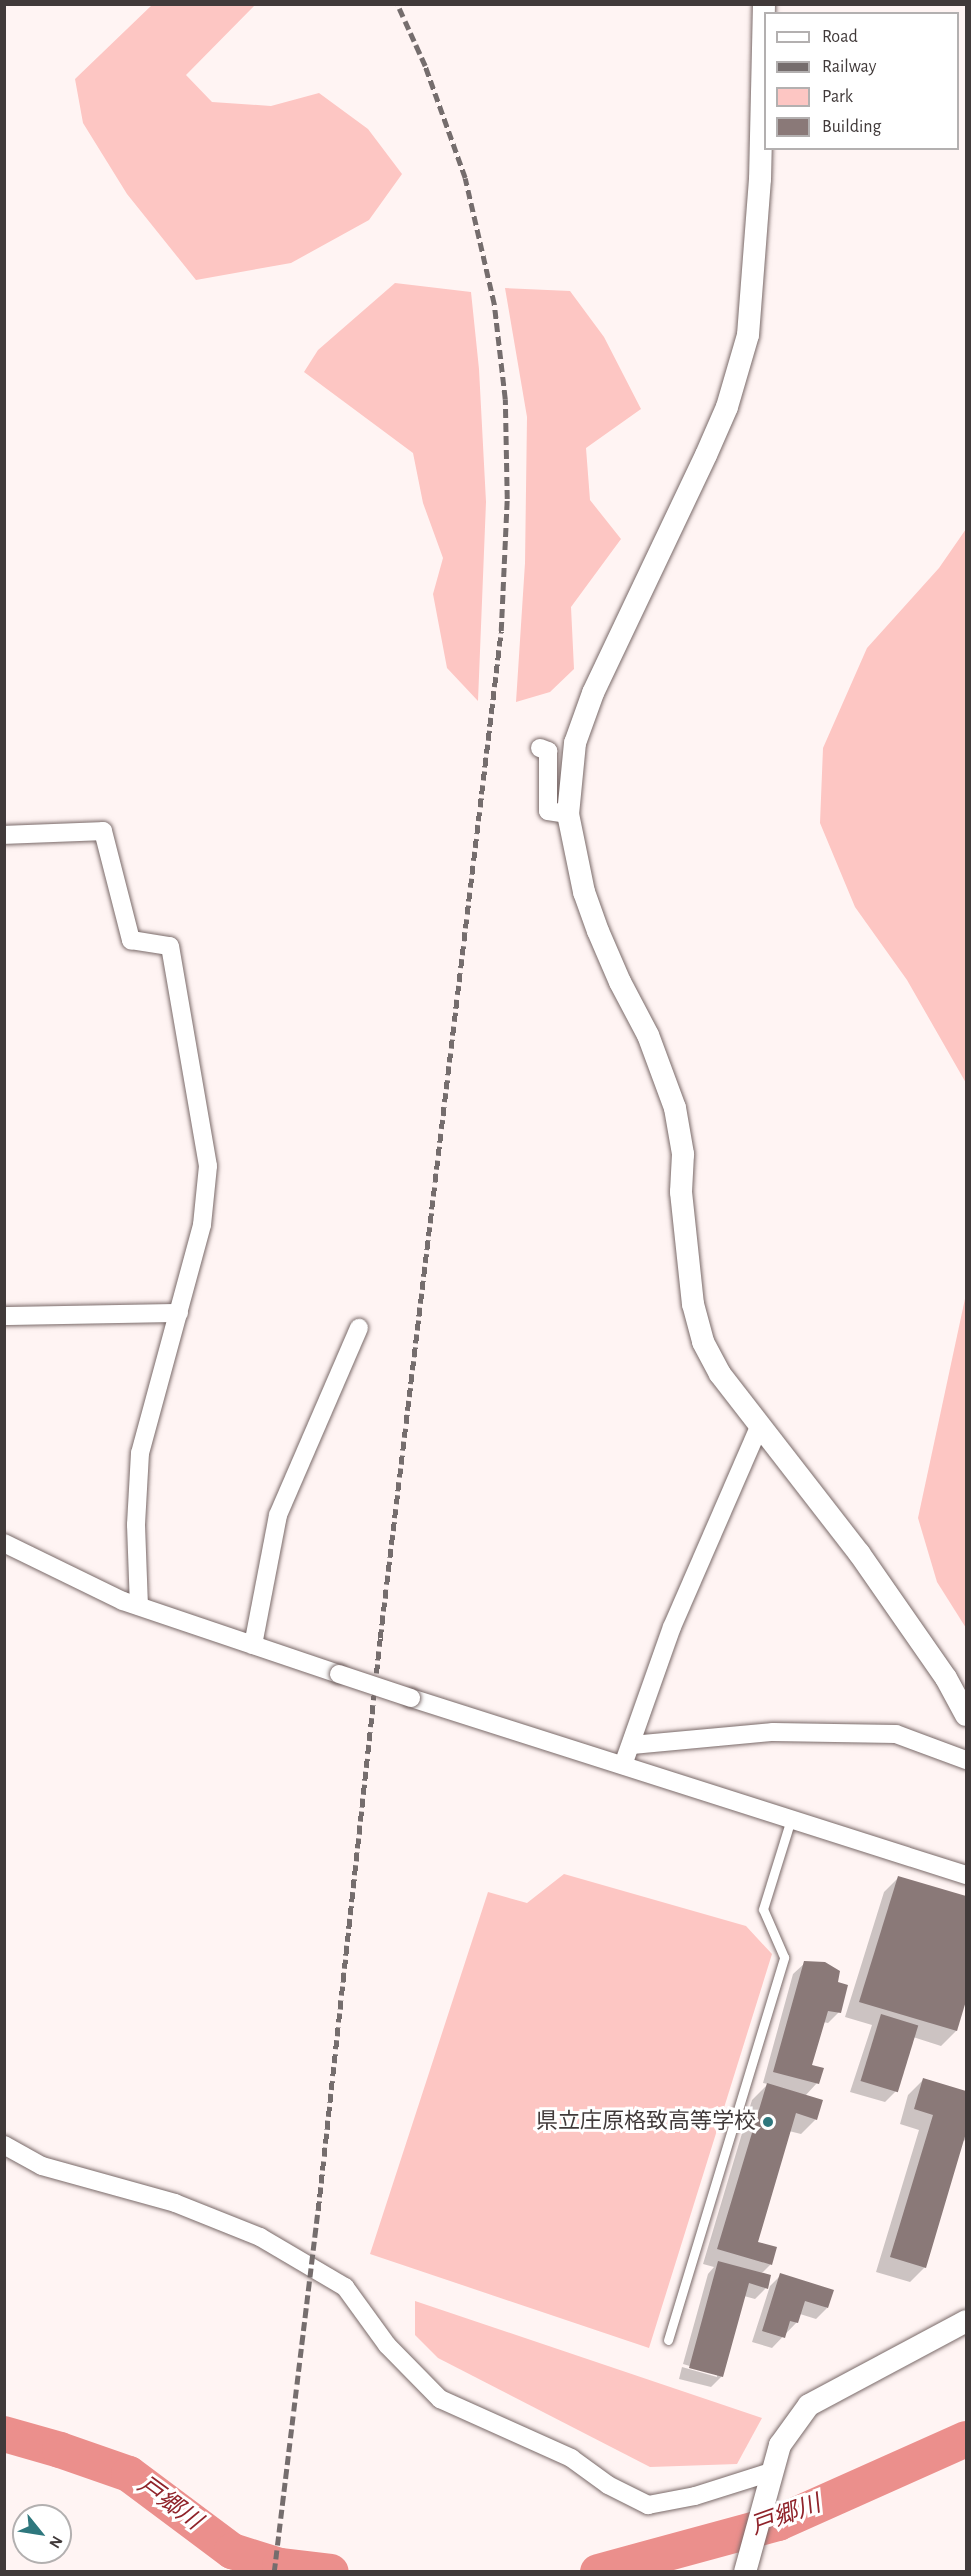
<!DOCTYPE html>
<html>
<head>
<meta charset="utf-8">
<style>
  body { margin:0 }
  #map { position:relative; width:971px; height:2576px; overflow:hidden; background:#fff4f3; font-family:"Alegreya Sans","Noto Sans JP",sans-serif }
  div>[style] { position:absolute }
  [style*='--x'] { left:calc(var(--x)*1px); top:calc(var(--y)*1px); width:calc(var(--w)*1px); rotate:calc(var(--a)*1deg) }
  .green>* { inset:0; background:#fdc6c3 }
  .shadow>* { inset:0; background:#0003 }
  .river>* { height:36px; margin:-18px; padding:0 18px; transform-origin:18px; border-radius:18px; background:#eb8f8c }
  .building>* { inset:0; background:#8a7978; transform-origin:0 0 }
  .roads { filter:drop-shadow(0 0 2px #7a6a69) drop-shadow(0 0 2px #7a6a69) }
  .service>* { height:9px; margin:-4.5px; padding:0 4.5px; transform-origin:4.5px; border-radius:4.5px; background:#fff }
  .minor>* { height:18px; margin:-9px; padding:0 9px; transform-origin:9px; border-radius:9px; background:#fff }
  .tertiary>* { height:22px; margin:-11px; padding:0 11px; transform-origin:11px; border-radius:11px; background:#fff }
  .rail>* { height:4.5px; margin-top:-2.25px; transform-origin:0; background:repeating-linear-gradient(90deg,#756d6d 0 9px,transparent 0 13.5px) }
  .bridges { filter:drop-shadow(0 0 2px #7a6a69) drop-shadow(0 0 2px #7a6a69) }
  .minor-bridge>* { height:18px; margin:-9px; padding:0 9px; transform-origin:9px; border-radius:9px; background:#fff }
  .dots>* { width:16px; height:16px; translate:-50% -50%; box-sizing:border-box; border:3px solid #fff; border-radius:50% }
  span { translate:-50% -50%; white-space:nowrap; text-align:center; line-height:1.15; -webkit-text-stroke:6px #fff; paint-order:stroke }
  .poi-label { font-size:22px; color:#413a3a }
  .right { translate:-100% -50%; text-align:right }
  .water-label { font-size:24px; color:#90242b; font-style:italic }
  .frame { position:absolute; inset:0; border:6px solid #413a3a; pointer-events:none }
  .legend { position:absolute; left:764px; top:12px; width:195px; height:138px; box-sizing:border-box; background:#fff; border:2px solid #b3b0b0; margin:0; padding:8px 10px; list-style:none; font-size:18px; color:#413a3a }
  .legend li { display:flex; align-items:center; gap:12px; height:30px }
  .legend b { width:30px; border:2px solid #b3b0b0 }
  .north { position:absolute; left:12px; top:2504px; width:60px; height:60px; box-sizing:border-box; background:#fff; border:2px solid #b3b0b0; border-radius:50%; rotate:120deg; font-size:16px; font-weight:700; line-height:24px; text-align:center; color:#413a3a }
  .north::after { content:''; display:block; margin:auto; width:21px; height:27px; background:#2e777d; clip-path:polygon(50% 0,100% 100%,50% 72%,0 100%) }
</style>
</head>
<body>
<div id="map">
  <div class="green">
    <div style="clip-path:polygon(153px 4px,255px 5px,186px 75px,212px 102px,271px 106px,319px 93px,368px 129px,402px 174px,369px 220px,291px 263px,196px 280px,127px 194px,83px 123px,75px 79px)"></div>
    <div style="clip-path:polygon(395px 283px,471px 292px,479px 369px,486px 502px,478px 701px,447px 668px,433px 594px,443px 558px,423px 503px,413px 453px,304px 372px,318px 350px)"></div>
    <div style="clip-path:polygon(505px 288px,570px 291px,604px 337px,641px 409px,586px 448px,590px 500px,621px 539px,571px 607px,574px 669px,550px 692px,516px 702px,525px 563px,527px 417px)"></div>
    <div style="clip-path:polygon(966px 529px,966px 1083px,907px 980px,855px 907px,820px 823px,823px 748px,867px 648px,939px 568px)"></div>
    <div style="clip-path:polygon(966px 1294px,966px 1628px,937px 1582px,918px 1518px)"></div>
    <div style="clip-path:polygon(564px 1874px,746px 1926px,772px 1954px,649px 2348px,370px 2254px,488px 1892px,527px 1903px)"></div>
    <div style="clip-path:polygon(415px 2301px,762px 2418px,737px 2464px,650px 2467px,438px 2358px,415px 2335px)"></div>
  </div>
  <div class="shadow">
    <div style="clip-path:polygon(899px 1877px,966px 1898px,966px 1996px,956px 2031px,941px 2046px,913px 2037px,896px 2091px,885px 2102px,850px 2092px,872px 2025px,845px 2017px,884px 1892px)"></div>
    <div style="clip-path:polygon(805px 1963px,837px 1983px,839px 2012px,828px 2023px,823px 2022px,810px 2066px,817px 2083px,805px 2096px,816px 2119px,801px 2134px,789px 2131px,756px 2243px,775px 2248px,770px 2265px,761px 2274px,766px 2288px,755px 2299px,744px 2296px,722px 2376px,711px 2387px,679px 2379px,682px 2367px,717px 2377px,717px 2374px,683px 2364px,708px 2274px,714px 2267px,703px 2264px,752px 2100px,768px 2084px,763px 2083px,793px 1974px)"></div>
    <div style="clip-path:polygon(923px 2080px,966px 2093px,966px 2140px,962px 2141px,925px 2267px,910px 2282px,876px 2272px,919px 2130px,900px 2124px,908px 2095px)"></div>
    <div style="clip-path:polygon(781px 2275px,827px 2308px,816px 2319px,800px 2314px,797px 2322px,772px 2348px,752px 2342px,770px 2286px)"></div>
  </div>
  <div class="river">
    <div style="--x:4;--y:2434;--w:58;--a:15.9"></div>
    <div style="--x:60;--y:2450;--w:73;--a:19.2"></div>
    <div style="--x:129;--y:2474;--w:129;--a:36.8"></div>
    <div style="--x:232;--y:2551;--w:50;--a:17.4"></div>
    <div style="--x:280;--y:2566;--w:51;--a:6.7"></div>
    <div style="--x:598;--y:2572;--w:187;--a:-15.2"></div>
    <div style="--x:778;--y:2523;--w:206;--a:-24.1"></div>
  </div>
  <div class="building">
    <div style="clip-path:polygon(898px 1876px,966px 1896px,966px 2001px,957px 2031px,859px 2002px)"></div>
    <div style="clip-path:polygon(804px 1961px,825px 1962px,840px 1971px,838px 1982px,848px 1985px,841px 2013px,828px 2011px,812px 2065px,824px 2068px,819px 2084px,773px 2072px)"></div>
    <div style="left:881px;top:2014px;width:39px;height:70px;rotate:17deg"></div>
    <div style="clip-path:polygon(923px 2078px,966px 2091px,966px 2133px,926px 2268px,890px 2257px,933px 2115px,914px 2109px)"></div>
    <div style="clip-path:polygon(767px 2083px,823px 2100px,817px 2120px,796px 2113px,758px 2242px,777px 2247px,772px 2265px,717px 2249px)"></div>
    <div style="clip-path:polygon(718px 2261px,771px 2275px,768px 2289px,749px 2283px,723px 2377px,689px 2368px)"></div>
    <div style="clip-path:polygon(780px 2273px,834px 2290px,828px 2308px,805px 2301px,798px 2323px,790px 2321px,785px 2338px,762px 2331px)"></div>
  </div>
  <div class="roads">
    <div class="service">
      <div style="--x:668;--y:2340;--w:400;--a:-73.1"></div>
      <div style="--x:784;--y:1957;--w:52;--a:-113.6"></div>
      <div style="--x:763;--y:1909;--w:94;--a:-72.7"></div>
    </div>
    <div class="minor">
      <div style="--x:540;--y:748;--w:9;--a:21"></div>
      <div style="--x:548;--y:751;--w:60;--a:90"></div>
      <div style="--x:548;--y:811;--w:20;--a:9"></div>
      <div style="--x:4;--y:835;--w:99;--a:-2.3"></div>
      <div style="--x:103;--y:831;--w:113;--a:75.6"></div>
      <div style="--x:131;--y:940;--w:39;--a:9"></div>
      <div style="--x:170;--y:946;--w:223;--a:80.2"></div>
      <div style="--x:208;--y:1166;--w:59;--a:95.8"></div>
      <div style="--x:202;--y:1225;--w:236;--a:105.2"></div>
      <div style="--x:140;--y:1453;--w:72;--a:93.2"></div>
      <div style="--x:136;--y:1525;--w:81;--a:87.9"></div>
      <div style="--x:4;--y:1316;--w:175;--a:-1"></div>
      <div style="--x:4;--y:1543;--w:132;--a:26"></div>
      <div style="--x:123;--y:1601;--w:228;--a:18.7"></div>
      <div style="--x:253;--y:1645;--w:132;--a:-79.1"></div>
      <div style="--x:278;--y:1515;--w:204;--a:-66.6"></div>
      <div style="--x:411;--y:1698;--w:583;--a:17.69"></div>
      <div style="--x:632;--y:1745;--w:142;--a:-5.3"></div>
      <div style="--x:773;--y:1732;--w:123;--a:0.9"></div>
      <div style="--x:896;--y:1734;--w:75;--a:20.4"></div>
      <div style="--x:623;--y:1765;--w:146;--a:-70.5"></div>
      <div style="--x:672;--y:1627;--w:220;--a:-66.5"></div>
      <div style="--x:4;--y:2145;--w:43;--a:28.9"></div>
      <div style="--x:42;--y:2166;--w:138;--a:15.5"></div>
      <div style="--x:175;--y:2203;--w:92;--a:21.8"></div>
      <div style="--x:260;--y:2237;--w:99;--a:30.5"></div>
      <div style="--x:345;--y:2287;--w:72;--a:54.1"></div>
      <div style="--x:387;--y:2345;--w:76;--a:45.5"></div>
      <div style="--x:440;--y:2399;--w:144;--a:24.2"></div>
      <div style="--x:571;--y:2458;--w:46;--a:36.1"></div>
      <div style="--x:608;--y:2485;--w:45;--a:26.6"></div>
      <div style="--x:648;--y:2505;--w:48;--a:-10.8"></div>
      <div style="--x:695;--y:2496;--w:80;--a:-17.5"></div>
    </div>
    <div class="tertiary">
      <div style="--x:764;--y:4;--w:175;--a:91.3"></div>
      <div style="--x:760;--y:179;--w:156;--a:94.4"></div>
      <div style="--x:748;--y:335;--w:75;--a:106.3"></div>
      <div style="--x:727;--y:407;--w:52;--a:113.6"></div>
      <div style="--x:706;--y:455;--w:263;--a:115.4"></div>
      <div style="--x:593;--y:693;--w:53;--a:109.8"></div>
      <div style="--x:575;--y:743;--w:71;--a:95.6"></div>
      <div style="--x:568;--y:814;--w:80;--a:78.4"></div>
      <div style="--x:584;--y:892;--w:41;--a:70.3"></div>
      <div style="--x:598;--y:931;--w:56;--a:66.7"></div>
      <div style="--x:620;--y:982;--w:60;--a:62.2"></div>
      <div style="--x:648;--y:1035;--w:78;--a:69.7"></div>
      <div style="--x:675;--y:1108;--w:47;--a:80.1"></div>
      <div style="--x:683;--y:1154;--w:38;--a:93"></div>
      <div style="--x:681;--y:1192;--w:113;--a:83.9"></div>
      <div style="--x:693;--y:1304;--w:39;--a:75"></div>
      <div style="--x:703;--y:1342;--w:36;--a:62"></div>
      <div style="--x:720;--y:1374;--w:227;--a:52.2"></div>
      <div style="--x:859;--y:1553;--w:152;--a:55.2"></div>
      <div style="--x:946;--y:1678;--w:42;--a:61.6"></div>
      <div style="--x:745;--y:2572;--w:132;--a:-74.6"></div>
      <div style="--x:780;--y:2445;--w:49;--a:-54.1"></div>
      <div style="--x:809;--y:2405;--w:178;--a:-28.1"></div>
    </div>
  </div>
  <div class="rail">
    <div style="--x:274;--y:2572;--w:365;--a:-83.1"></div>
    <div style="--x:318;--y:2210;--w:575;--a:-83.81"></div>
    <div style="--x:380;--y:1638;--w:1014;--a:-83.15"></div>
    <div style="--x:501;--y:631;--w:132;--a:-87.4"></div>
    <div style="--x:507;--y:499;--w:100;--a:-91.1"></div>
    <div style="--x:505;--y:399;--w:96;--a:-96.6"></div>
    <div style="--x:494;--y:304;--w:129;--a:-103"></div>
    <div style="--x:465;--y:178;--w:119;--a:-109.7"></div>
    <div style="--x:425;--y:66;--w:68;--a:-114.3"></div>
  </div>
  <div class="bridges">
    <div class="minor-bridge">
      <div style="--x:339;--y:1674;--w:76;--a:18.4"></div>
    </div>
  </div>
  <div class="dots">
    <div style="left:768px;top:2122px;background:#2e777d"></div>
  </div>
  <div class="poi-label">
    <span class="right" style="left:756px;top:2122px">県立庄原格致高等学校</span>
  </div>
  <div class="water-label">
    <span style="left:169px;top:2504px;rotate:36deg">戸郷川</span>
    <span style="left:786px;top:2516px;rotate:-20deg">戸郷川</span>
  </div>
  <div class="frame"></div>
  <ul class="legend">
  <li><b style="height:8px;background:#fff"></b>Road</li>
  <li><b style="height:8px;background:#756d6d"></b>Railway</li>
  <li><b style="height:16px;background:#fdc6c3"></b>Park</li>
  <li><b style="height:16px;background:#8a7978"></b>Building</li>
  </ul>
  <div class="north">N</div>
</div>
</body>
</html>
